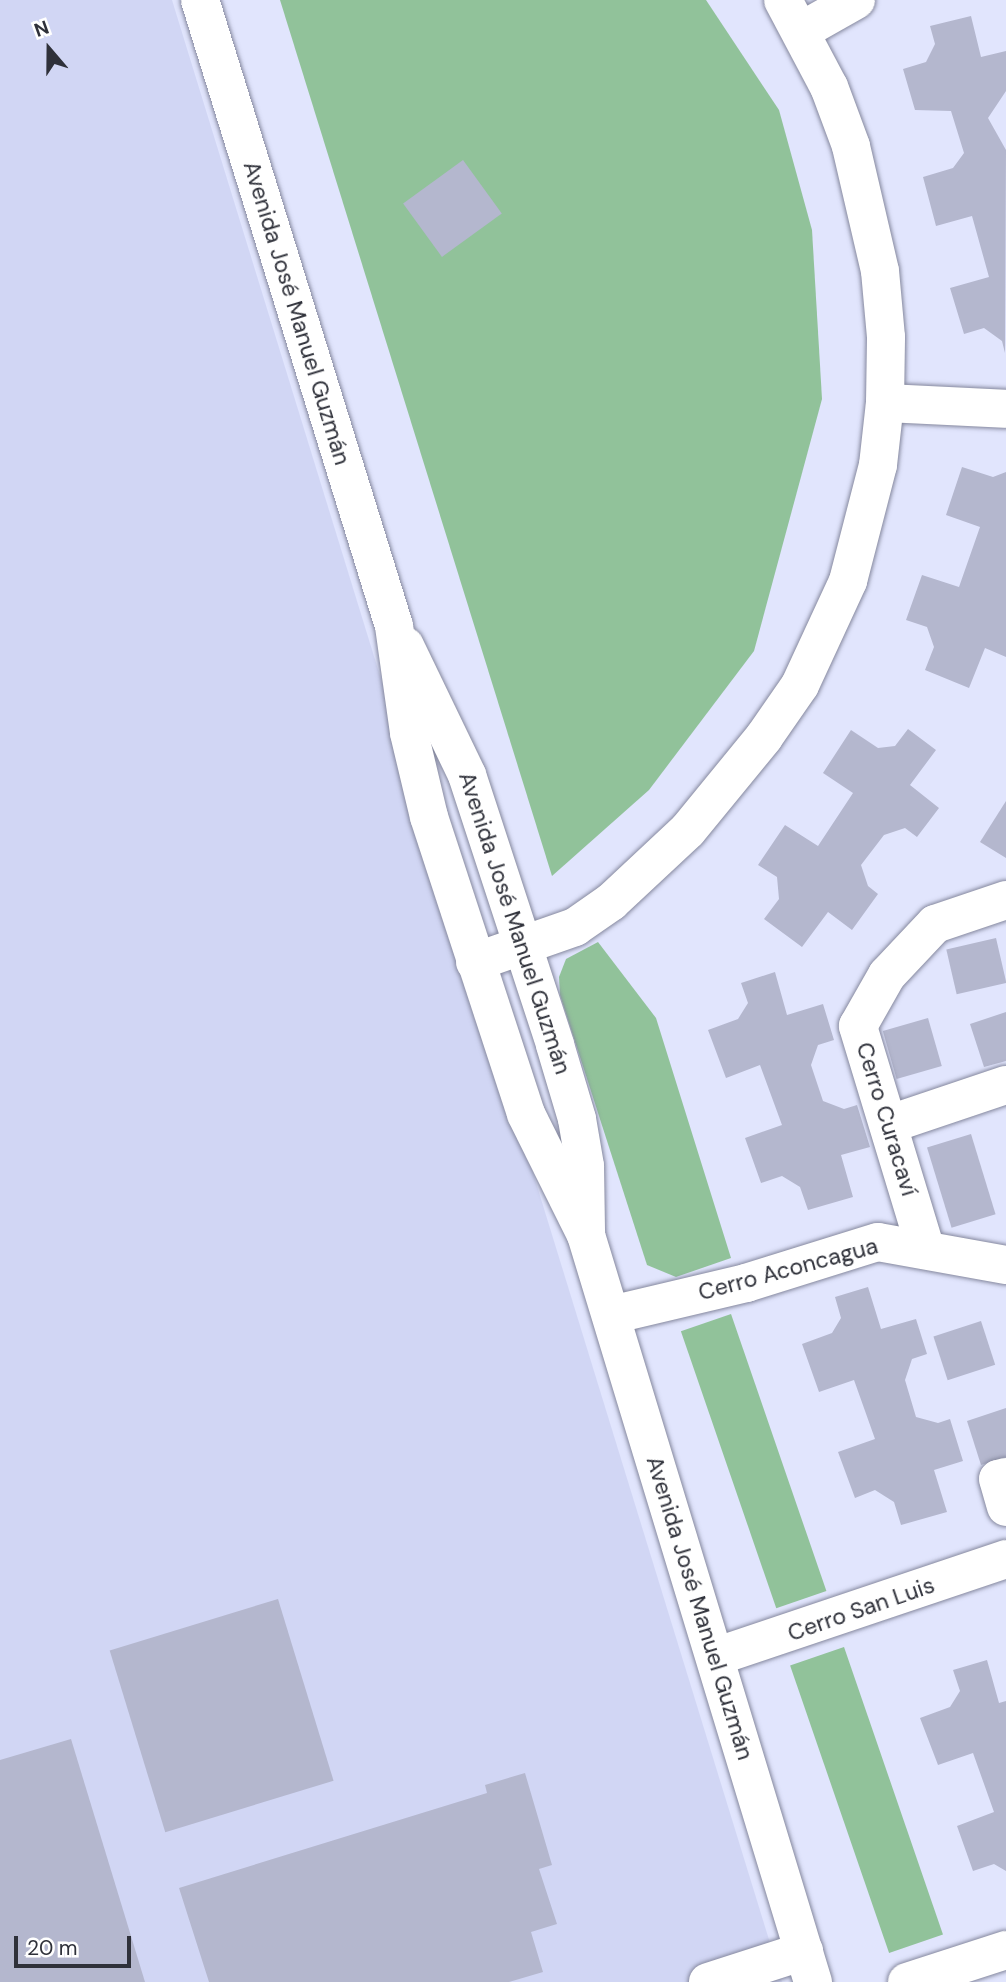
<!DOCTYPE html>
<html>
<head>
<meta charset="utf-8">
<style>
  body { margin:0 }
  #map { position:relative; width:1006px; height:1982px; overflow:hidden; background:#e1e5fd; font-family:"DM Sans",sans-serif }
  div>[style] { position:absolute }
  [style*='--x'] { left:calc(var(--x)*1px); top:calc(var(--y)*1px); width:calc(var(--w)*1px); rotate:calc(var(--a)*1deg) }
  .built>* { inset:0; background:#d1d6f4 }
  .green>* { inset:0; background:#91c29a; transform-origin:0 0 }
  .building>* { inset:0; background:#b4b7ce; transform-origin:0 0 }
  .roads { filter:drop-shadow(0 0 2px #85889e) drop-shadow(0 0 2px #85889e) }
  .minor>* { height:38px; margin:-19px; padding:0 19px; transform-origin:19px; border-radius:19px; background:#fff }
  span { translate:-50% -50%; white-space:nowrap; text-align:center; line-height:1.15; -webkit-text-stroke:5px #fff; paint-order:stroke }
  .street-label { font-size:23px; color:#2f313a }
  .north { position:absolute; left:14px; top:14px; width:70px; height:70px; -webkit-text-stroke:5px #fff; paint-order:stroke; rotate:340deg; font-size:19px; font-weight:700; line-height:28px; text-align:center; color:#2f313a }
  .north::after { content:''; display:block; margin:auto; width:24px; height:32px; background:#2f313a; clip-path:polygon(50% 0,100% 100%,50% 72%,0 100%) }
  .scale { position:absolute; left:14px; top:1936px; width:117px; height:32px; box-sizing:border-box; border:4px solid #2f313a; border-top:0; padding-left:9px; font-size:21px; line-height:24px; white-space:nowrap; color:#2f313a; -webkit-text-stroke:5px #fff; paint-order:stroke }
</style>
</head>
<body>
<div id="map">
  <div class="built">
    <div style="clip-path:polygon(0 0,172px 0,782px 1982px,0 1982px)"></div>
  </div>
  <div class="green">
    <div style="clip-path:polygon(280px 0,706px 0,779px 110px,812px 230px,822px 399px,754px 651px,649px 790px,552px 876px)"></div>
    <div style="clip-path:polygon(598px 942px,656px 1018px,731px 1258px,676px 1277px,647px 1265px,560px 995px,559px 977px,566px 959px)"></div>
    <div style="left:731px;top:1314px;width:293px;height:53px;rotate:71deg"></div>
    <div style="left:844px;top:1647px;width:304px;height:57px;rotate:71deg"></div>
  </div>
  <div class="building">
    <div style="clip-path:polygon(971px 16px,981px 57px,1006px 51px,1006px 91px,988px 118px,1006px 150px,1005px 353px,1002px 341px,984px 328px,964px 334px,950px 288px,989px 277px,972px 216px,936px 226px,923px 177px,953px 168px,964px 153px,951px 111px,915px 110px,903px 69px,926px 62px,935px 44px,930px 26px)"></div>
    <div style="left:463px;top:160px;width:66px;height:74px;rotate:54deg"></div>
    <div style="clip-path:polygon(962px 467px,993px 477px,1006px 472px,1006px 657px,985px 648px,969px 688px,925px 670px,934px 647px,927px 627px,906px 620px,922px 575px,959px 587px,980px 527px,946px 515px)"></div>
    <div style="clip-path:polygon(908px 729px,936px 750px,910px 785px,939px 808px,917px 837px,905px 828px,884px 835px,861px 865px,868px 886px,878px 894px,852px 930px,828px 912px,802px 947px,764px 919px,779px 899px,777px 877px,758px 865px,785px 825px,818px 846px,853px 793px,823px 773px,851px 730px,878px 748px,895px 746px)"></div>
    <div style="clip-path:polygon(1006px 801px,1006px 858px,980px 842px)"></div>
    <div style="left:996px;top:938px;width:46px;height:51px;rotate:77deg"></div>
    <div style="clip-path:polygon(775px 972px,787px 1015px,823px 1004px,834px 1040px,818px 1045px,811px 1065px,823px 1101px,844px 1109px,857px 1105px,870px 1147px,841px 1155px,853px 1197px,808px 1210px,800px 1187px,782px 1176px,761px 1183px,745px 1138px,782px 1125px,760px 1065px,726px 1078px,708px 1030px,738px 1019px,748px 1003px,741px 983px)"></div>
    <div style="clip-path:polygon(1006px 1012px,1006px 1061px,984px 1067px,970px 1024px)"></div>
    <div style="left:928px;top:1018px;width:50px;height:47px;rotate:74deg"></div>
    <div style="left:971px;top:1134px;width:84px;height:46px;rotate:73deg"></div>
    <div style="clip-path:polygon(868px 1287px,881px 1329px,916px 1319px,927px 1354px,912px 1359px,905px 1380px,916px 1417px,938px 1423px,950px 1419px,963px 1461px,934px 1470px,947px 1512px,901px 1525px,894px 1502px,875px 1490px,855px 1498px,838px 1452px,875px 1439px,854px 1380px,819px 1392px,802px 1344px,832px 1333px,841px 1318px,835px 1297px)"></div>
    <div style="left:981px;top:1321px;width:46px;height:50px;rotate:72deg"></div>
    <div style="clip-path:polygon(1006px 1408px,1006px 1457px,981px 1465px,967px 1421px)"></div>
    <div style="left:278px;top:1599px;width:190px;height:176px;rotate:73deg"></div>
    <div style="clip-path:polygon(987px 1660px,999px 1703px,1006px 1701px,1006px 1871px,994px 1864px,973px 1871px,957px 1826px,994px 1812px,973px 1753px,938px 1765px,920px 1718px,950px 1707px,960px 1691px,953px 1670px)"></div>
    <div style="clip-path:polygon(71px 1739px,145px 1982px,0 1982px,0 1760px)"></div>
    <div style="clip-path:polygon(525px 1773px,552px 1865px,539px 1869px,557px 1924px,531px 1932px,543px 1972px,509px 1982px,209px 1982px,179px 1888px,487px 1793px,485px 1785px)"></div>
  </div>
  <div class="roads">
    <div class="minor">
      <div style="--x:200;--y:0;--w:655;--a:72.78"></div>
      <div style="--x:394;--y:626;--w:108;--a:82"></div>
      <div style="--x:409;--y:733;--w:86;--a:76.6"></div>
      <div style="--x:429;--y:817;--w:312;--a:71.9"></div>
      <div style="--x:526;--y:1114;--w:135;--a:63.6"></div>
      <div style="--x:586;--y:1235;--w:781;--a:73.1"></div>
      <div style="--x:801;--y:31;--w:63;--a:-29.4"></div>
      <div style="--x:885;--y:403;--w:121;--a:2.8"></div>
      <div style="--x:405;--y:646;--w:143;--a:64.3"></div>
      <div style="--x:467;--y:775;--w:284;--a:71.9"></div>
      <div style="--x:555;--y:1045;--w:77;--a:73.4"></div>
      <div style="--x:577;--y:1119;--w:48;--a:80.3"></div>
      <div style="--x:585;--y:1166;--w:67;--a:89.1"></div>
      <div style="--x:475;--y:962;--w:106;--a:-19.3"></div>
      <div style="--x:575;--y:927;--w:44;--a:-34.8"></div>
      <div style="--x:611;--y:902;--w:105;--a:-43.1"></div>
      <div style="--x:688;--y:830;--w:120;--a:-50.7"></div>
      <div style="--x:764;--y:737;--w:63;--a:-55.3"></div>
      <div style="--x:800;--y:685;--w:115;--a:-65.2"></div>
      <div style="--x:848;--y:581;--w:120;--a:-75.5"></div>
      <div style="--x:878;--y:465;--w:62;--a:-83.6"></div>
      <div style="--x:885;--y:403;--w:66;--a:-89.1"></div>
      <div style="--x:886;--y:337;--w:66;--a:-95.2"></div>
      <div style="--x:880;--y:271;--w:128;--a:-103.1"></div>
      <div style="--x:851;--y:146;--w:63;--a:-110.4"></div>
      <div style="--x:829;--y:87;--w:98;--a:-117.9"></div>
      <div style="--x:890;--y:1124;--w:122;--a:-18.6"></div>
      <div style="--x:925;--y:1247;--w:231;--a:-106.9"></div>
      <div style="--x:858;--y:1026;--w:59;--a:-60.4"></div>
      <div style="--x:887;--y:975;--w:70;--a:-46.7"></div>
      <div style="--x:935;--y:924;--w:75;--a:-18.7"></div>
      <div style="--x:611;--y:1315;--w:139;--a:-13.3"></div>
      <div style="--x:746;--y:1283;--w:138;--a:-17.3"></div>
      <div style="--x:878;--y:1242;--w:130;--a:10.2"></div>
      <div style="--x:1006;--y:1477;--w:8;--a:166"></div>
      <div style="--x:998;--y:1479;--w:29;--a:74"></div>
      <div style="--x:715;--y:1657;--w:307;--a:-18.6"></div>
      <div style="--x:708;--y:1982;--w:101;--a:-17.9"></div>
      <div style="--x:907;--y:1982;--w:104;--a:-17.9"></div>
    </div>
  </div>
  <div class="street-label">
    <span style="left:297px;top:313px;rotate:73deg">Avenida José Manuel Guzmán</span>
    <span style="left:515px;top:923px;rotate:72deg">Avenida José Manuel Guzmán</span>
    <span style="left:887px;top:1119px;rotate:73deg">Cerro Curacaví</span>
    <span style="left:788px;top:1269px;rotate:-15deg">Cerro Aconcagua</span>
    <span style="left:700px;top:1608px;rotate:73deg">Avenida José Manuel Guzmán</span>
    <span style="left:861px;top:1609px;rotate:-19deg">Cerro San Luis</span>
  </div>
  <div class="north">N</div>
  <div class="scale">20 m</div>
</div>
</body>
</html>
